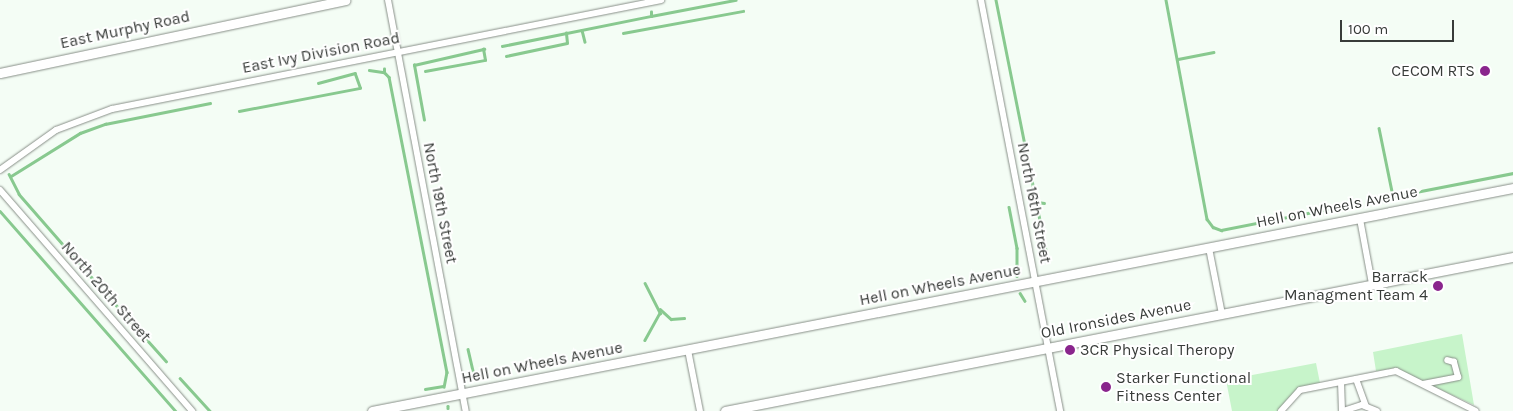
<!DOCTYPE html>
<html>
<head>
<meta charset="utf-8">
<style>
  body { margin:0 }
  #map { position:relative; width:1513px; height:411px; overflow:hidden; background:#f4fdf5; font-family:Karla,sans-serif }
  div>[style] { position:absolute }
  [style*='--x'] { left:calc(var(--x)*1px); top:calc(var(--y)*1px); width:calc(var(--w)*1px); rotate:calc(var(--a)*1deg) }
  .green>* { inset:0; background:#c7f4ca }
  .stream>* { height:2.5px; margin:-1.25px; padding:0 1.25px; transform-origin:1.25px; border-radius:1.25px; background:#88c98f }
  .roads { filter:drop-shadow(0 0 1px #888f88) drop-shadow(0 0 1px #888f88) }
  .street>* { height:6px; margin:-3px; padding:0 3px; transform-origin:3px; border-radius:3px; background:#fff }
  .secondary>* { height:9px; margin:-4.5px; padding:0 4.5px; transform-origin:4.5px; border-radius:4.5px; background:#fff }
  .dots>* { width:14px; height:14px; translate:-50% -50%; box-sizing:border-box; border:2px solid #fff; border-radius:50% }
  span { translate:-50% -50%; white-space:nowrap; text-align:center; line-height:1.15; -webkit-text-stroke:4px #fff; paint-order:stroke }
  .street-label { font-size:16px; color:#383c39 }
  .poi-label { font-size:16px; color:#383c39 }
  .right { translate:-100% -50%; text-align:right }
  .left { translate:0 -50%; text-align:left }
  .scale { position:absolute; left:1340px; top:20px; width:114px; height:22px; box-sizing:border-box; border:2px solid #383c39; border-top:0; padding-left:6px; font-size:15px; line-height:18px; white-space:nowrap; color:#383c39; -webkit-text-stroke:4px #fff; paint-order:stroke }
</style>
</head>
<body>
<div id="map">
  <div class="green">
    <div style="clip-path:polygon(1462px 334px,1474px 405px,1395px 369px,1376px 371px,1373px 352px)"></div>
    <div style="clip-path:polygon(1316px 363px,1320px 383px,1300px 388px,1278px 411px,1232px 411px,1226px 380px)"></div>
  </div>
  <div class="stream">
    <div style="--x:996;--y:0;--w:255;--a:78.7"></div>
    <div style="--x:1166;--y:0;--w:223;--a:79.4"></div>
    <div style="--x:1207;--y:219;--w:10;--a:53"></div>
    <div style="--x:1213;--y:227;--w:9;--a:21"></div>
    <div style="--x:1221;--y:230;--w:141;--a:-11.1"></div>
    <div style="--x:651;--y:16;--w:86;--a:-10.8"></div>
    <div style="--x:582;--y:30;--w:12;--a:76"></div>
    <div style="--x:623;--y:33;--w:122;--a:-10.4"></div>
    <div style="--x:502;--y:46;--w:152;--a:-11.4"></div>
    <div style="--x:651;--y:16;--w:4;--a:-90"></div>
    <div style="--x:506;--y:56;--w:62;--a:-12"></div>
    <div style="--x:567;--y:43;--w:10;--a:-96"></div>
    <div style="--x:1178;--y:59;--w:36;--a:-11"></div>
    <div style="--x:369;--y:70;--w:15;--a:8"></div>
    <div style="--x:384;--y:72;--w:3;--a:-90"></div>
    <div style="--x:425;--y:71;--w:61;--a:-10.4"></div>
    <div style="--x:485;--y:60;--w:11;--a:-100"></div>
    <div style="--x:384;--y:72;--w:7;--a:45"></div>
    <div style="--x:389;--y:77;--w:301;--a:78.9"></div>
    <div style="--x:447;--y:372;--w:15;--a:101"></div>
    <div style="--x:318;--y:83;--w:38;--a:-15"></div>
    <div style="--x:239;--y:111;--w:123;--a:-10.8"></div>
    <div style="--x:360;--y:88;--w:15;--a:-110"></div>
    <div style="--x:424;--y:120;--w:56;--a:-100.3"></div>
    <div style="--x:414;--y:65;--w:72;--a:-12.9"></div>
    <div style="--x:1379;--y:128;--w:69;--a:78.4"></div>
    <div style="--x:9;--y:174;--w:22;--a:63"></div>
    <div style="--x:19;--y:194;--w:116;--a:48.9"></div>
    <div style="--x:11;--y:176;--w:81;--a:-31.9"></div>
    <div style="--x:80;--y:133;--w:27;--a:-20"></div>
    <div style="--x:105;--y:124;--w:107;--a:-11.3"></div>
    <div style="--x:1390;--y:197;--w:125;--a:-11"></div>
    <div style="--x:1037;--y:202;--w:7;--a:8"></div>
    <div style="--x:1009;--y:207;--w:42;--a:79"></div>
    <div style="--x:1017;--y:248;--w:28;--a:90"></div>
    <div style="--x:0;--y:211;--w:266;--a:48.7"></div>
    <div style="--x:645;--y:283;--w:34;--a:63"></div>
    <div style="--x:660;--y:313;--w:31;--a:119"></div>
    <div style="--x:1020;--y:293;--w:9;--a:58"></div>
    <div style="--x:109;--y:297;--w:86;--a:48.3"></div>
    <div style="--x:660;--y:309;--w:15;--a:42"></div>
    <div style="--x:671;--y:319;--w:13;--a:-4"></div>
    <div style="--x:468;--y:349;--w:22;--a:77"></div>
    <div style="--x:180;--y:378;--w:45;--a:47.7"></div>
    <div style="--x:425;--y:389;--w:18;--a:-9"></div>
    <div style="--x:448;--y:406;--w:2;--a:90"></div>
  </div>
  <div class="roads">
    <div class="street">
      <div style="--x:388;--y:0;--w:418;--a:79.3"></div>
      <div style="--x:981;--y:0;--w:419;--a:79.1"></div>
      <div style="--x:0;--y:170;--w:69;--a:-35.5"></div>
      <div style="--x:56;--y:130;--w:60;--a:-20.6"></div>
      <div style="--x:112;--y:109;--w:560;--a:-11.23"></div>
      <div style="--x:0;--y:190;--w:293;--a:49"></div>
      <div style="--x:1360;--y:219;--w:66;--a:79.5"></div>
      <div style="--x:1209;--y:248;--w:67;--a:78.9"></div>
      <div style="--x:688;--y:350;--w:62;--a:78.9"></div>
      <div style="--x:1356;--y:379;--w:29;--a:70"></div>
      <div style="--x:1341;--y:382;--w:29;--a:88"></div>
      <div style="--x:1423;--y:384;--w:36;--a:-11"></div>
      <div style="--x:1458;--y:377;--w:16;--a:-105"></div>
      <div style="--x:1454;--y:362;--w:7;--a:-164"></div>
      <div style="--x:1281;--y:411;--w:28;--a:-48"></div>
      <div style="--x:1300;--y:390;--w:98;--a:-11.2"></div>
      <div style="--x:1396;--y:371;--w:89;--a:26.6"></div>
      <div style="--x:1343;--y:411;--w:20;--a:-18"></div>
      <div style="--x:1362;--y:405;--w:16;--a:22"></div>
    </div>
    <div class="secondary">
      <div style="--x:0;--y:73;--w:353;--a:-11.9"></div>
      <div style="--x:372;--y:411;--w:1163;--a:-11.06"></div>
      <div style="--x:725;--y:411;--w:803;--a:-11.06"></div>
    </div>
  </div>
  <div class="dots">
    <div style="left:1485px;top:71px;background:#8a258d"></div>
    <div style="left:1438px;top:286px;background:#8a258d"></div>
    <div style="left:1070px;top:350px;background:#8a258d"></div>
    <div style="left:1106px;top:387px;background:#8a258d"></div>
  </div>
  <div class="street-label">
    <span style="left:125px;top:30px;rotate:-12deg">East Murphy Road</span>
    <span style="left:321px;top:53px;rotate:-11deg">East Ivy Division Road</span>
    <span style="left:440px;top:203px;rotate:79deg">North 19th Street</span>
    <span style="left:1034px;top:203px;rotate:79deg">North 16th Street</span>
    <span style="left:1337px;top:207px;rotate:-11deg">Hell on Wheels Avenue</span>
    <span style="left:940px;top:285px;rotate:-11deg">Hell on Wheels Avenue</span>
    <span style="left:106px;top:292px;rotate:49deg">North 20th Street</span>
    <span style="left:1116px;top:319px;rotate:-11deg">Old Ironsides Avenue</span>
    <span style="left:542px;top:363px;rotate:-11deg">Hell on Wheels Avenue</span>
  </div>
  <div class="poi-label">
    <span class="right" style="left:1475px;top:71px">CECOM RTS</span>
    <span class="right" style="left:1428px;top:286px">Barrack<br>Managment Team 4</span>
    <span class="left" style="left:1080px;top:350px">3CR Physical Theropy</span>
    <span class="left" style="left:1116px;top:387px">Starker Functional<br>Fitness Center</span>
  </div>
  <div class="scale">100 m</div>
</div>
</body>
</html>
